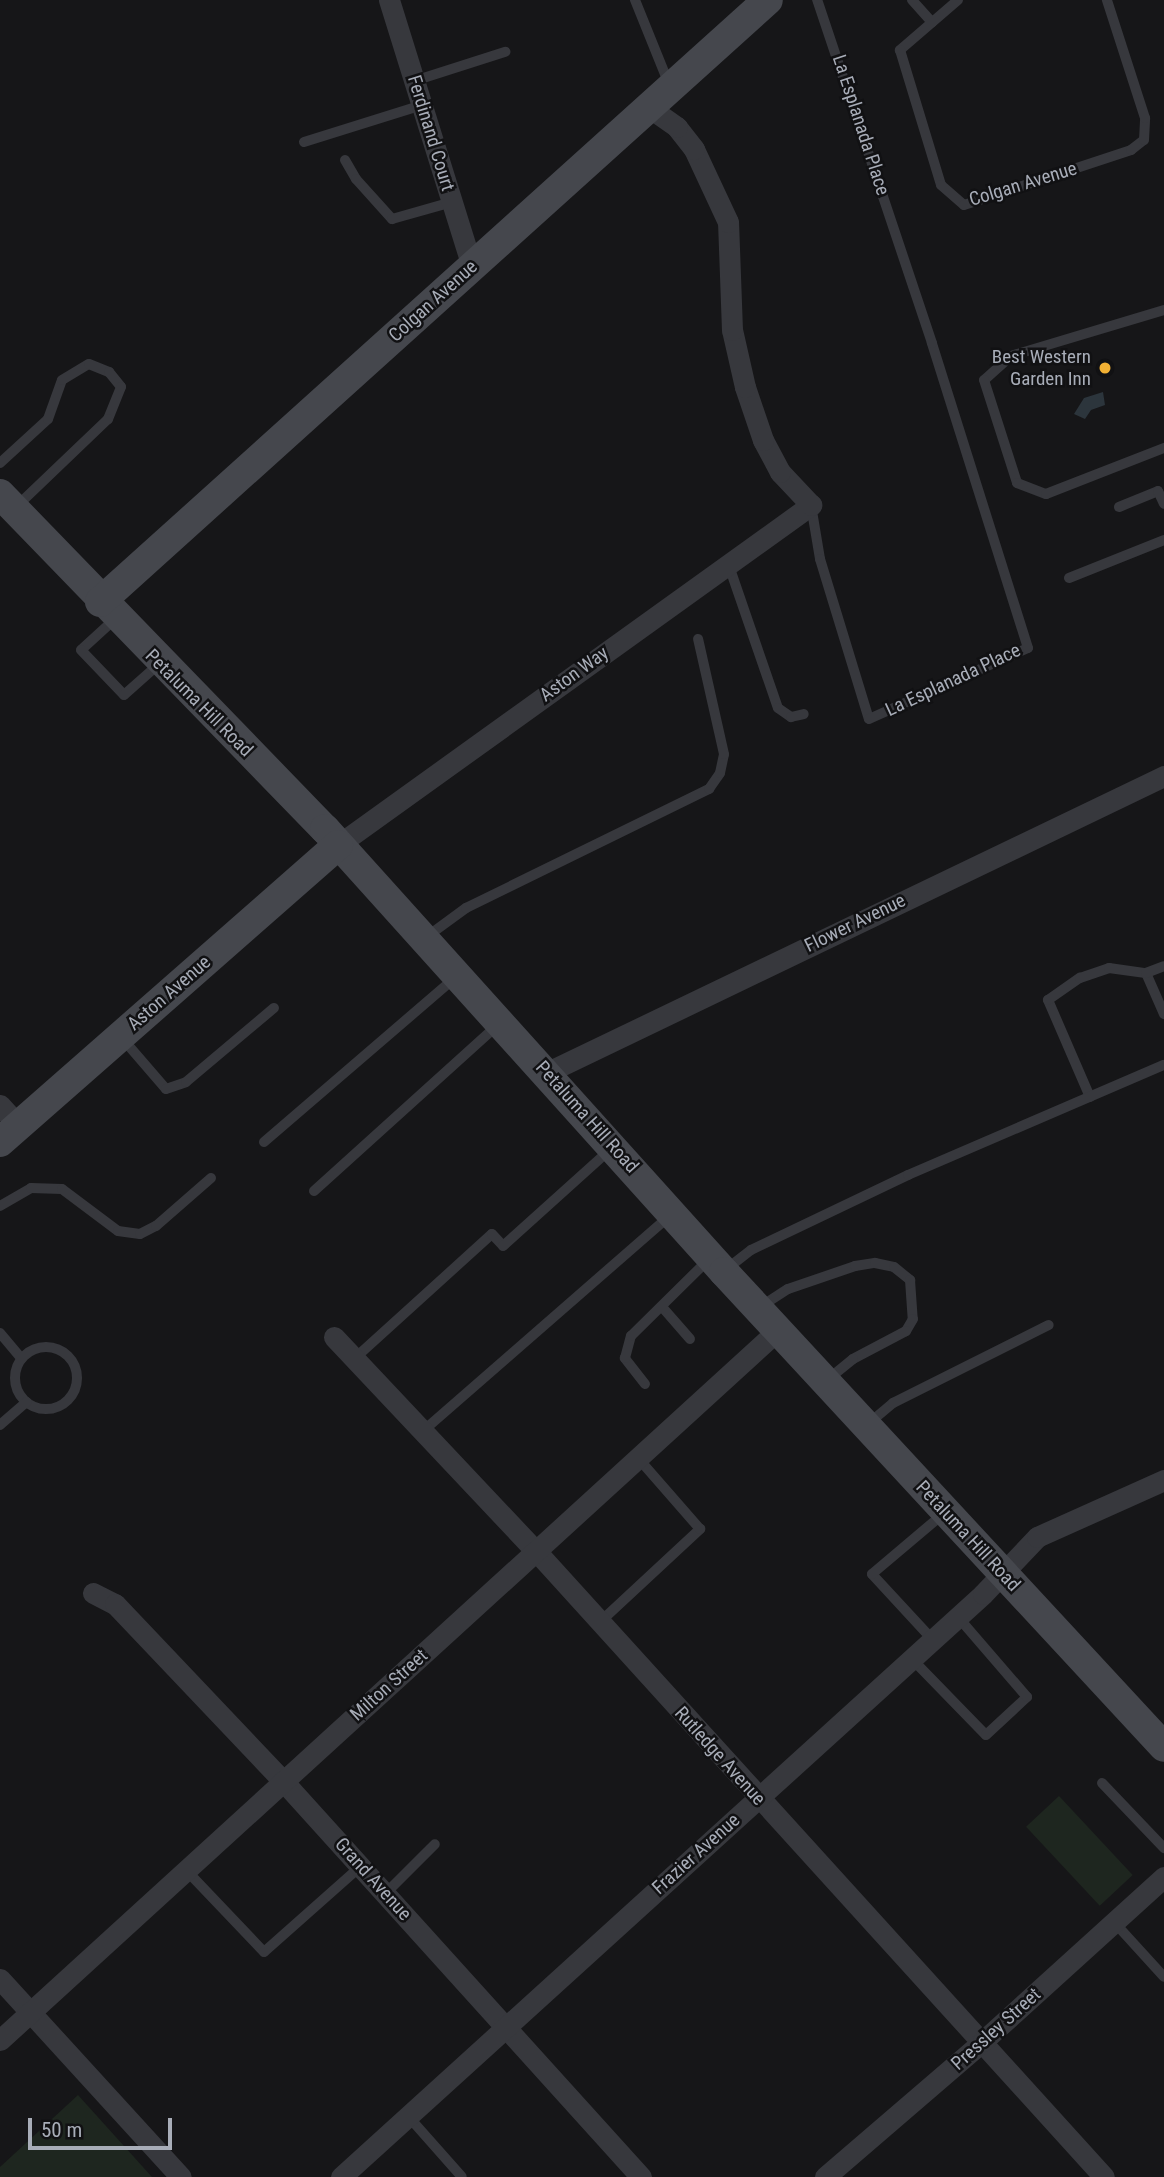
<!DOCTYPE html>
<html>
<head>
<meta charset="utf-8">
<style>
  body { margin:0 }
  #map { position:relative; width:1164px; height:2177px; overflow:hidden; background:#161618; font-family:"Roboto Condensed",sans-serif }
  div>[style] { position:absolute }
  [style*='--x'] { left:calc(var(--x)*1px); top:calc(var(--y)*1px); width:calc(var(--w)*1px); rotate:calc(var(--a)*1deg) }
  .green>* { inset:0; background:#1e261f; transform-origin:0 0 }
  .water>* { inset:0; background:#2c353c }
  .lane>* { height:10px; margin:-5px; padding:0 5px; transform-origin:5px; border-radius:5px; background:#37383d }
  .lane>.ring { margin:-5px; padding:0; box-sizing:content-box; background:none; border:10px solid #37383d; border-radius:50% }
  .street>* { height:21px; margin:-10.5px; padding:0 10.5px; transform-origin:10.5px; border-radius:10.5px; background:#37383d }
  .secondary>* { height:30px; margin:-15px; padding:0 15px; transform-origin:15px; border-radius:15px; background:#45474d }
  .dots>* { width:19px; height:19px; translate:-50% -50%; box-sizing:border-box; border:4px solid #111113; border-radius:50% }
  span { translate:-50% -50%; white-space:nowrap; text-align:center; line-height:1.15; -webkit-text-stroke:5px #111113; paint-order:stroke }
  .street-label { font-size:19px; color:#a8adb8 }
  .poi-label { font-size:19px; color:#a8adb8 }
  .right { translate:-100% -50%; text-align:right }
  .scale { position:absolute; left:28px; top:2118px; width:144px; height:32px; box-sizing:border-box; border:4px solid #a8adb8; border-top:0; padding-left:9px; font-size:21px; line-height:24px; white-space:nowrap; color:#a8adb8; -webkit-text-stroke:5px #111113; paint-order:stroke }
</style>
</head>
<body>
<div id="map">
  <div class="green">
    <div style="left:1059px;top:1796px;width:108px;height:45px;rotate:47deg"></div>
    <div style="clip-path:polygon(78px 2095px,152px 2177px,0 2177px,0 2167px)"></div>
  </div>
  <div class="water">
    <div style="clip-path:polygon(1103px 392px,1105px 405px,1091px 410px,1085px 419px,1074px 414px,1084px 398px)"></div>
  </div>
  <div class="lane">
    <div style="--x:635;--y:0;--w:91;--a:68"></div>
    <div style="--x:912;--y:0;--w:30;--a:48"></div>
    <div style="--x:958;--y:0;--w:77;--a:139.2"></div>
    <div style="--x:900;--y:50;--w:141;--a:73.1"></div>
    <div style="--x:941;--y:185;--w:30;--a:41"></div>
    <div style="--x:964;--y:205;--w:176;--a:-18.2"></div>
    <div style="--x:1131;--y:150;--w:16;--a:-38"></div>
    <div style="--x:1144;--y:140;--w:22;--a:-87"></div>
    <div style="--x:1145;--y:118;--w:124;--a:-107.9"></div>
    <div style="--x:414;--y:81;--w:96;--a:-17.7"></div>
    <div style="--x:304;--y:142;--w:124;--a:-17.4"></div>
    <div style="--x:345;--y:160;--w:22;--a:60"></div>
    <div style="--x:356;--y:179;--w:54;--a:48"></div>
    <div style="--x:392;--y:219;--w:62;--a:-15.8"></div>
    <div style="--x:1164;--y:310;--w:160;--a:163.3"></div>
    <div style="--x:1011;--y:356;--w:36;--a:138"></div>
    <div style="--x:984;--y:380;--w:108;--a:72.2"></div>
    <div style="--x:1017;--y:483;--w:31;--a:21"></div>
    <div style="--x:1046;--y:494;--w:127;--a:-21.3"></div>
    <div style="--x:0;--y:463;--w:65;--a:-42.5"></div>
    <div style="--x:48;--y:419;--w:41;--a:-70.3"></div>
    <div style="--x:62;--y:380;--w:31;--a:-31"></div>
    <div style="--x:89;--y:364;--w:22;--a:22"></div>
    <div style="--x:109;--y:372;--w:19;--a:51"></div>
    <div style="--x:121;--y:387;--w:35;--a:112"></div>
    <div style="--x:108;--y:419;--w:126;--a:136.3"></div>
    <div style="--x:811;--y:505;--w:55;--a:80.5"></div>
    <div style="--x:820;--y:559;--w:167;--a:73"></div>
    <div style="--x:869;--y:719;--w:174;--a:-24.1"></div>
    <div style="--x:1028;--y:648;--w:320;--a:-107.5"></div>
    <div style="--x:932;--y:343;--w:362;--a:-108.5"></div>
    <div style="--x:1119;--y:507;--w:42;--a:-22.3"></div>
    <div style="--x:1158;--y:491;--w:14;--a:65"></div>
    <div style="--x:728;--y:563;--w:153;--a:71"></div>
    <div style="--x:778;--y:708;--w:16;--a:35"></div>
    <div style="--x:791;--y:717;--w:13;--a:-13"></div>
    <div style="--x:1069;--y:578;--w:102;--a:-21.8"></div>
    <div style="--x:116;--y:618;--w:47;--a:137.6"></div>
    <div style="--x:81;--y:650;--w:62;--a:46.3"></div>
    <div style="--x:124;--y:695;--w:48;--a:-41.6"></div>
    <div style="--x:425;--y:938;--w:51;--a:-36.2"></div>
    <div style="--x:466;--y:908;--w:271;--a:-26.1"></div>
    <div style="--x:709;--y:789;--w:19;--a:-55"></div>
    <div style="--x:720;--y:773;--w:19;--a:-78"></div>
    <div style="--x:724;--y:754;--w:118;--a:-102.7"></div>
    <div style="--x:1146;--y:973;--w:45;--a:66.3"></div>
    <div style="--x:122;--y:1038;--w:67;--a:49.2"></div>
    <div style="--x:166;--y:1089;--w:21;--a:-19"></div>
    <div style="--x:186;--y:1082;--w:115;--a:-40.1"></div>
    <div style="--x:1090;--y:1097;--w:106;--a:-113.4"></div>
    <div style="--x:1048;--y:1000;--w:39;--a:-35"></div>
    <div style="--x:1080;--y:978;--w:31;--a:-19"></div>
    <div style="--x:1109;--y:968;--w:37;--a:8"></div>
    <div style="--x:1146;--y:973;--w:19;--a:-21"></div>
    <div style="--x:264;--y:1142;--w:253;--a:-40.7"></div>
    <div style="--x:314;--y:1191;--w:249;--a:-42.1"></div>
    <div style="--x:0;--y:1206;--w:36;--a:-30"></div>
    <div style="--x:31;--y:1188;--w:31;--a:2"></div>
    <div style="--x:62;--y:1189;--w:70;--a:36.9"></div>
    <div style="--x:118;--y:1231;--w:22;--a:8"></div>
    <div style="--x:140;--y:1234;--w:18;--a:-27"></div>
    <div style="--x:156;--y:1226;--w:73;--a:-41.1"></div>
    <div style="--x:724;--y:1271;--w:34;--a:-38"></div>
    <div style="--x:751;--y:1250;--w:174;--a:-25.5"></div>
    <div style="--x:908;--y:1175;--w:279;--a:-23.3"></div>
    <div style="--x:760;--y:1307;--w:33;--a:-33"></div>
    <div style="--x:788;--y:1289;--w:71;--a:-18.9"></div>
    <div style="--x:855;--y:1266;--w:20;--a:-9"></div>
    <div style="--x:875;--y:1263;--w:19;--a:12"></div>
    <div style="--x:894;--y:1267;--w:21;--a:39"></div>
    <div style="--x:910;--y:1280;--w:39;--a:86"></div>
    <div style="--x:913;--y:1319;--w:14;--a:120"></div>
    <div style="--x:906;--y:1331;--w:60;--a:152.2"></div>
    <div style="--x:853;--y:1359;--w:35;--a:141"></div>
    <div style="--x:663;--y:1308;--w:41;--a:48.9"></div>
    <div style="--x:0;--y:1333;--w:33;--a:50"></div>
    <div class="ring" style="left:15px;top:1347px;width:52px;height:52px"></div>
    <div style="--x:354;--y:1359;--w:186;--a:-42.2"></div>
    <div style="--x:492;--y:1234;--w:16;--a:47"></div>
    <div style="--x:503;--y:1246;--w:147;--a:-42"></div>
    <div style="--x:645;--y:1384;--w:33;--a:-128"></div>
    <div style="--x:625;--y:1358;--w:23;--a:-75"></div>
    <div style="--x:631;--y:1336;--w:110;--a:-44.6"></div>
    <div style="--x:868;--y:1424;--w:33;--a:-40"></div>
    <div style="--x:893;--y:1403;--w:174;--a:-26.6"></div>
    <div style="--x:0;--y:1425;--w:35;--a:-41"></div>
    <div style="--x:423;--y:1431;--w:329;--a:-41.1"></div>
    <div style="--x:600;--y:1622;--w:137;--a:-42.9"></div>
    <div style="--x:700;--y:1529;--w:94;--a:-131.1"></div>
    <div style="--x:931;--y:1638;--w:87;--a:-132.7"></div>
    <div style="--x:872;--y:1574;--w:93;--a:-40.2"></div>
    <div style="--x:911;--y:1658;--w:107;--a:45.8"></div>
    <div style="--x:986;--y:1735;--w:56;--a:-42.8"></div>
    <div style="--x:1027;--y:1697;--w:107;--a:-130.8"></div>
    <div style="--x:1102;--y:1783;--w:90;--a:46.4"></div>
    <div style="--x:186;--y:1870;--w:113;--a:46.4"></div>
    <div style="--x:264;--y:1952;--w:130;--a:-41.6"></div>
    <div style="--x:386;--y:1893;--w:69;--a:-45"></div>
    <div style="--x:1114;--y:1922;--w:74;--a:47.7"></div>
    <div style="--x:408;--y:2116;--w:81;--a:48.5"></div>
  </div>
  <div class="street">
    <div style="--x:389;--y:0;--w:279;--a:72.7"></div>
    <div style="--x:338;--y:845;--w:583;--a:-35.71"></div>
    <div style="--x:811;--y:505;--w:45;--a:-133.2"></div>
    <div style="--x:780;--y:472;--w:36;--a:-118"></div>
    <div style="--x:763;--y:440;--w:56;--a:-108.8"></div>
    <div style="--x:745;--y:387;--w:58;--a:-102.8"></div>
    <div style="--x:732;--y:330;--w:108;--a:-92.1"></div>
    <div style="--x:728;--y:222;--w:81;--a:-115"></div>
    <div style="--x:694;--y:149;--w:28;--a:-128"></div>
    <div style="--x:677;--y:127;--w:35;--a:-145"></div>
    <div style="--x:548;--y:1072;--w:683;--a:-25.67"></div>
    <div style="--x:0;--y:1105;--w:27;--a:48"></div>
    <div style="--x:334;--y:1337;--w:294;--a:46.7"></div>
    <div style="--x:536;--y:1551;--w:845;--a:47.78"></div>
    <div style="--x:93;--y:1593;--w:25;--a:27"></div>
    <div style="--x:115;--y:1604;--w:244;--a:46.5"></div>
    <div style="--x:283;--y:1781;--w:534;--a:47.89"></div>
    <div style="--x:0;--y:1979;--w:268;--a:47.6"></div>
    <div style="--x:0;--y:2040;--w:1053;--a:-42.38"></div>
    <div style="--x:341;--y:2177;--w:867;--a:-42.24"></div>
    <div style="--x:983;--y:1594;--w:79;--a:-46.5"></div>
    <div style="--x:1037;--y:1537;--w:139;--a:-24.2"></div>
    <div style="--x:825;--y:2177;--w:208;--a:-40.7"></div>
    <div style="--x:983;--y:2041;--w:244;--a:-42.2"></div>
  </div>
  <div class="secondary">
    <div style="--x:0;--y:494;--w:467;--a:45.9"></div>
    <div style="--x:325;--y:829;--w:596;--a:47.99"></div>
    <div style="--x:724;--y:1272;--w:647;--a:47.19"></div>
    <div style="--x:100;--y:602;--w:899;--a:-42.03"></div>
    <div style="--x:0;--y:1142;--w:450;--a:-41.3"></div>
  </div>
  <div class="dots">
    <div style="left:1105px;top:368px;background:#f2b134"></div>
  </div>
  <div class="street-label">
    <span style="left:861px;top:125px;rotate:72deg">La Esplanada Place</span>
    <span style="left:431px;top:133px;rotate:73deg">Ferdinand Court</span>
    <span style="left:1023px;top:184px;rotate:-17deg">Colgan Avenue</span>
    <span style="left:433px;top:301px;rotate:-42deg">Colgan Avenue</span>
    <span style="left:574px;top:674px;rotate:-36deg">Aston Way</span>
    <span style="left:953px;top:680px;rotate:-25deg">La Esplanada Place</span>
    <span style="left:199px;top:703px;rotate:45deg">Petaluma Hill Road</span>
    <span style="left:855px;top:923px;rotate:-26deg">Flower Avenue</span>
    <span style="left:169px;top:993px;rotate:-41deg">Aston Avenue</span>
    <span style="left:587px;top:1117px;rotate:48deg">Petaluma Hill Road</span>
    <span style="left:968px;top:1536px;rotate:47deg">Petaluma Hill Road</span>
    <span style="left:389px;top:1685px;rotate:-42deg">Milton Street</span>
    <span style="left:720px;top:1756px;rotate:48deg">Rutledge Avenue</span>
    <span style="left:696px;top:1854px;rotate:-42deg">Frazier Avenue</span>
    <span style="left:373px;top:1879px;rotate:48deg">Grand Avenue</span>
    <span style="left:996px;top:2029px;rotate:-42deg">Pressley Street</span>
  </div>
  <div class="poi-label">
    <span class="right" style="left:1091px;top:368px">Best Western<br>Garden Inn</span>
  </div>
  <div class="scale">50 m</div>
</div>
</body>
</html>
